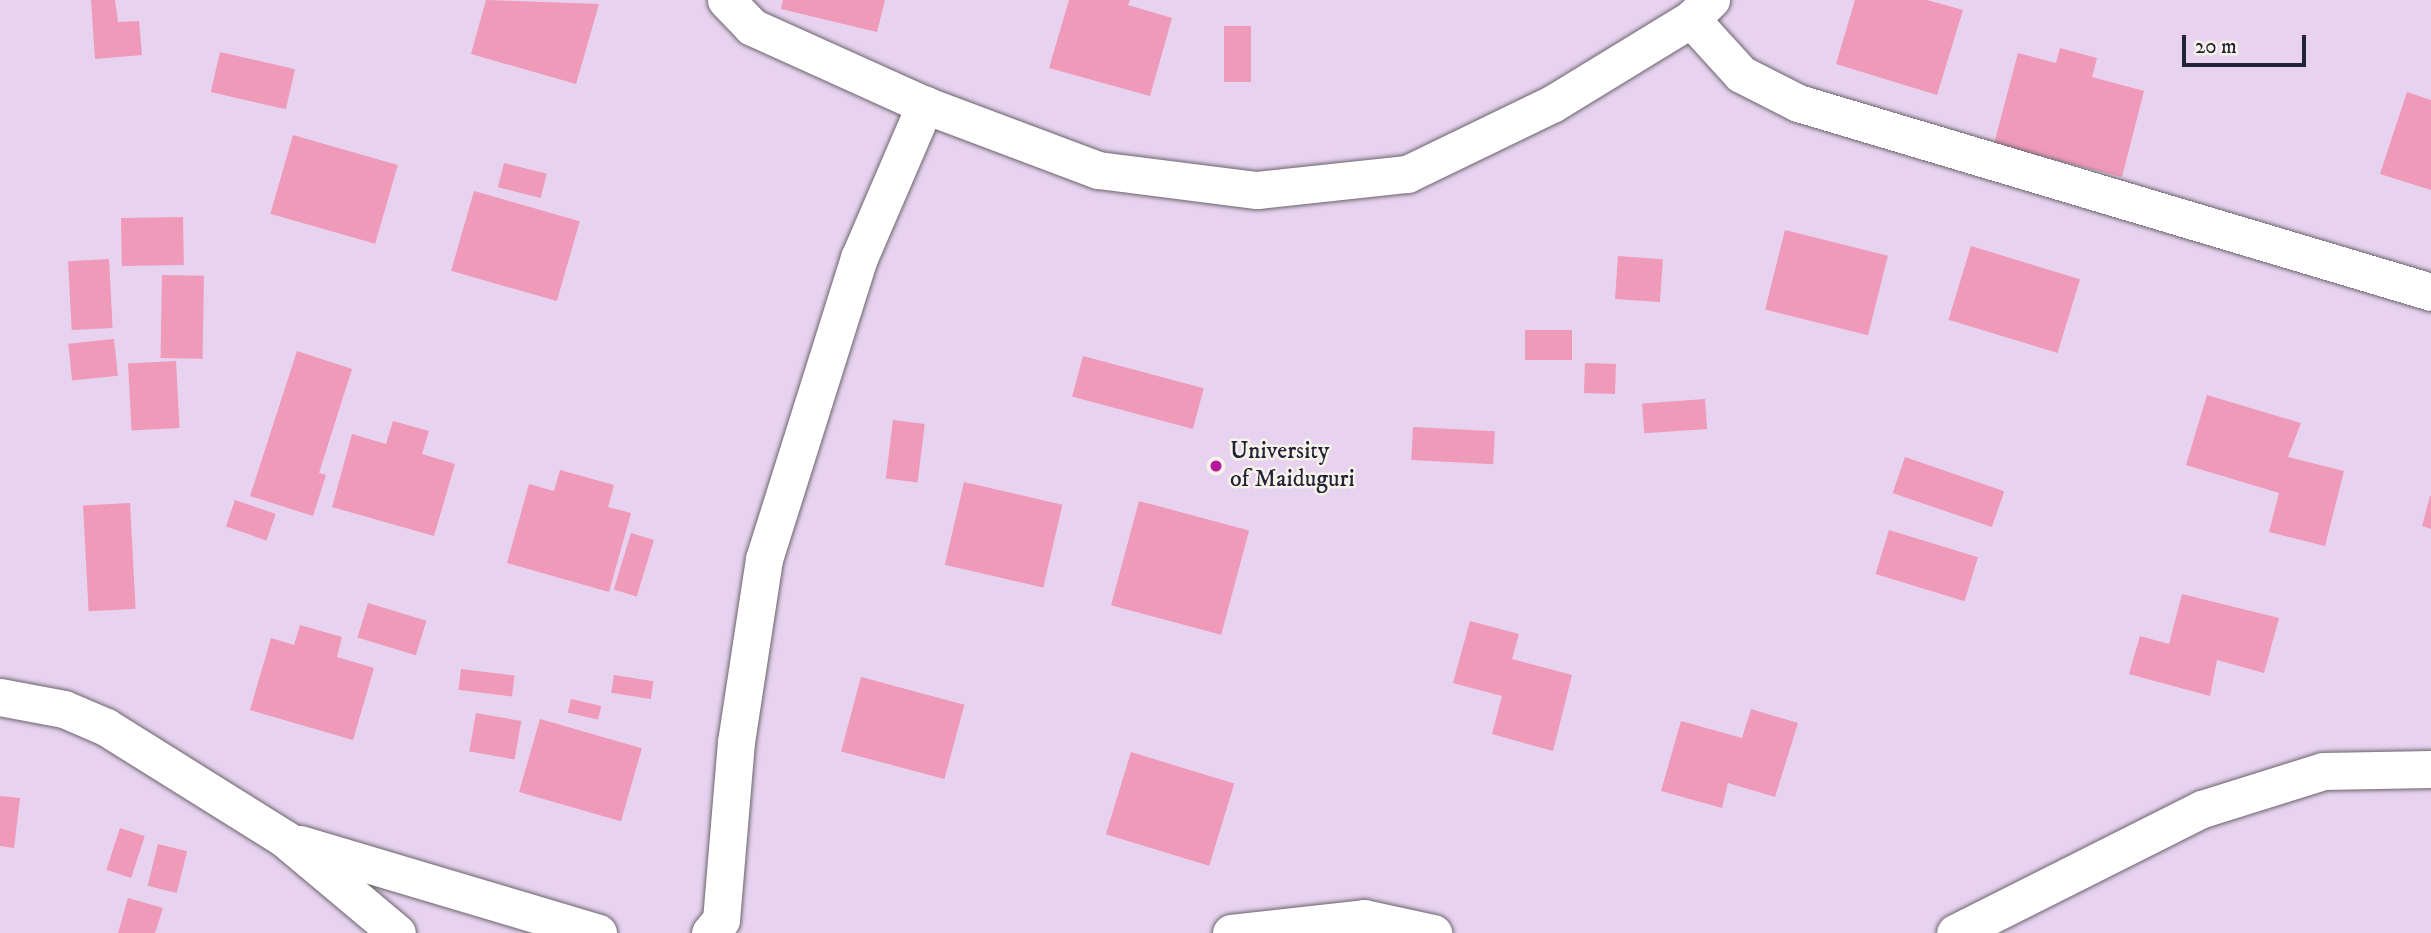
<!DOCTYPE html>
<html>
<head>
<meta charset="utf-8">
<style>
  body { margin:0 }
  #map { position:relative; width:2431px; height:933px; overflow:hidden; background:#f2e2c6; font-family:"IM FELL DW Pica",serif }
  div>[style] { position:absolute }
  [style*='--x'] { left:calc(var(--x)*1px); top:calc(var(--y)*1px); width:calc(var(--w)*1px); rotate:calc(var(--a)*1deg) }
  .built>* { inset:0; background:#e7d2ef; transform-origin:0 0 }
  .building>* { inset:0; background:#ef9ab9; transform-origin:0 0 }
  .roads { filter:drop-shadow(0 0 2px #6b656c) drop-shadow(0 0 2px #6b656c) }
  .street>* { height:37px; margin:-18.5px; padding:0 18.5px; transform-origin:18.5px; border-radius:18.5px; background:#fff }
  .dots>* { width:19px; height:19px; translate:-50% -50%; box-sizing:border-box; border:4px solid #f7f3e8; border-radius:50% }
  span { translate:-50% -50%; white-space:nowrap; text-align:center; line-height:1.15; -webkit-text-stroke:5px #f7f3e8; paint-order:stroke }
  .poi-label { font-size:24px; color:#22223b }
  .left { translate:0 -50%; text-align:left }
  .scale { position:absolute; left:2182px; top:35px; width:124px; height:32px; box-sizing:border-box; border:4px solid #22223b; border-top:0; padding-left:9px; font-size:21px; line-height:24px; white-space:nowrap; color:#22223b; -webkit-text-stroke:5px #f7f3e8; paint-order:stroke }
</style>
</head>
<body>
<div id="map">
  <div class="built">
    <div style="left:0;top:0;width:2431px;height:933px"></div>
  </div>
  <div class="building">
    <div style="clip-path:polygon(91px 0,115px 0,118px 22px,139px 21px,142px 55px,95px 59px)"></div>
    <div style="clip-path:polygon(486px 0,599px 4px,576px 84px,471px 54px)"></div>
    <div style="clip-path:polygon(783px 0,885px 0,877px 32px,781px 9px)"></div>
    <div style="clip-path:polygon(1069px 0,1130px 0,1128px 5px,1172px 18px,1150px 96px,1049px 68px)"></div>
    <div style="clip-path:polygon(1855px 0,1927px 0,1963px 10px,1937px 95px,1836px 64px)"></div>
    <div style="left:1224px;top:26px;width:27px;height:56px"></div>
    <div style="clip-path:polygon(2060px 48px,2097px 58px,2092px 77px,2144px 91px,2122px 177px,1994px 144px,2018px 53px,2056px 63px)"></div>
    <div style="left:220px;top:52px;width:77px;height:41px;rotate:13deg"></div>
    <div style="clip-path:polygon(2407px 92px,2431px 100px,2431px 190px,2380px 174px)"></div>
    <div style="left:293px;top:135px;width:109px;height:82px;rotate:16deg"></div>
    <div style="left:504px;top:163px;width:44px;height:25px;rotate:14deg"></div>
    <div style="left:474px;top:191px;width:110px;height:83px;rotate:16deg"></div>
    <div style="left:183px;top:217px;width:48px;height:62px;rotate:89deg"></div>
    <div style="left:1785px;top:230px;width:106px;height:82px;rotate:14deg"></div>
    <div style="left:1971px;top:246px;width:114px;height:77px;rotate:17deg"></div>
    <div style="left:1618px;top:256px;width:45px;height:43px;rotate:4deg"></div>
    <div style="left:109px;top:259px;width:69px;height:41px;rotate:87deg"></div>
    <div style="left:162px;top:275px;width:42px;height:83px;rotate:1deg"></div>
    <div style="left:1525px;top:330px;width:47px;height:30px"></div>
    <div style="left:114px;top:339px;width:37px;height:46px;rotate:84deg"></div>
    <div style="clip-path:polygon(297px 351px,352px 369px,319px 473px,326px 475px,313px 516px,250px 496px)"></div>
    <div style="left:1083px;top:356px;width:125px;height:42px;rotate:15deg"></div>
    <div style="left:176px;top:361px;width:67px;height:48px;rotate:87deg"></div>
    <div style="left:1585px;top:363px;width:31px;height:30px;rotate:2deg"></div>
    <div style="clip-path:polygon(2207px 395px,2301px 423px,2288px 457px,2344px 471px,2325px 546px,2269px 532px,2279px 493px,2186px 465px)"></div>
    <div style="left:1705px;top:399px;width:30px;height:63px;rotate:86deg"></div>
    <div style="left:893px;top:420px;width:32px;height:59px;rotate:7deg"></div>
    <div style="clip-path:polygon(393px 421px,429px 431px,422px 454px,455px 464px,434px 536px,332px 507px,352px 434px,386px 444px)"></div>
    <div style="left:1413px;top:427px;width:82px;height:33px;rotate:3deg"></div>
    <div style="left:1905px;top:457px;width:105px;height:38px;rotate:19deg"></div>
    <div style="clip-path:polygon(560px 470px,614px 485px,608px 507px,631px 513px,609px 592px,507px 563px,529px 484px,554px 491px)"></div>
    <div style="left:964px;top:482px;width:101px;height:85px;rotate:13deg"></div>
    <div style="clip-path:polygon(2430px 496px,2431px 496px,2431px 529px,2422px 526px)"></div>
    <div style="left:235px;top:500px;width:43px;height:28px;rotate:19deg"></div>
    <div style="left:1139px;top:501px;width:114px;height:108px;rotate:15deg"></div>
    <div style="left:130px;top:503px;width:106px;height:47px;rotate:87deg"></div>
    <div style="left:1889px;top:530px;width:93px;height:46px;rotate:17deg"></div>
    <div style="left:631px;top:533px;width:24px;height:59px;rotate:17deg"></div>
    <div style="clip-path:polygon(2182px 594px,2279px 618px,2264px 673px,2217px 660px,2210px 696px,2129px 674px,2140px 636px,2169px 644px)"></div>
    <div style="left:368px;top:603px;width:61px;height:36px;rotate:17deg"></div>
    <div style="clip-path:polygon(1470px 621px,1519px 634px,1512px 659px,1572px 675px,1553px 751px,1492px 734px,1502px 696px,1453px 683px)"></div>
    <div style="clip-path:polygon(300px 625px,342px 637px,337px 657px,374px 668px,353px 740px,250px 710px,271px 638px,294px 645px)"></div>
    <div style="left:461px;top:669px;width:54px;height:21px;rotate:7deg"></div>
    <div style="left:614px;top:675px;width:40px;height:18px;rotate:9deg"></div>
    <div style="left:861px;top:677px;width:107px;height:77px;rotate:15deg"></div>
    <div style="left:571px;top:699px;width:31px;height:14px;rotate:13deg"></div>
    <div style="clip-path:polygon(1751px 709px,1798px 723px,1775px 797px,1728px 783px,1722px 808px,1661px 791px,1681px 721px,1742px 738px)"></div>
    <div style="left:476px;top:713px;width:46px;height:39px;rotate:10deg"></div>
    <div style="left:540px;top:719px;width:106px;height:76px;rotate:16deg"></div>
    <div style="left:1131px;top:752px;width:108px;height:86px;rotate:17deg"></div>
    <div style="clip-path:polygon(0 796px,20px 798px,14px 848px,0 846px)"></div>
    <div style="left:120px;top:828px;width:26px;height:44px;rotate:18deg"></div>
    <div style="left:158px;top:844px;width:30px;height:43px;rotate:14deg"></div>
    <div style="clip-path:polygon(128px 898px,163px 908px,155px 933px,118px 933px)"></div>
  </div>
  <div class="roads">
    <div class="street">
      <div style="--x:726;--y:0;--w:37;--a:46"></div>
      <div style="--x:752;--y:27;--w:190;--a:24.3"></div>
      <div style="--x:925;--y:105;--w:185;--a:20.6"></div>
      <div style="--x:1098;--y:170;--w:160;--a:7.2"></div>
      <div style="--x:1257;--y:190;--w:151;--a:-6.1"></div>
      <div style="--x:1407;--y:174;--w:161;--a:-25.8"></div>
      <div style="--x:1552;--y:104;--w:163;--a:-31.4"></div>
      <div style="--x:1691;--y:19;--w:28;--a:-44"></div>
      <div style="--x:1691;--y:19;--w:74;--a:47.7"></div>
      <div style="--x:1741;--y:74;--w:64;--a:27"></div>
      <div style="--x:1798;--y:103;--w:661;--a:16.62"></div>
      <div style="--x:0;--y:697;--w:65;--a:10.6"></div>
      <div style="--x:64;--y:709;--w:46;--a:23.2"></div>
      <div style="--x:106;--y:727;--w:211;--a:32"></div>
      <div style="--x:285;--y:839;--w:146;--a:40"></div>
      <div style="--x:300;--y:844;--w:311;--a:16.6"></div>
      <div style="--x:710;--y:933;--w:17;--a:-50"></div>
      <div style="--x:721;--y:920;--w:179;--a:-85.2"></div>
      <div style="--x:736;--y:742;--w:185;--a:-81.3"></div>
      <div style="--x:764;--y:559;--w:316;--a:-72.5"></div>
      <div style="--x:859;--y:258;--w:167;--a:-66.7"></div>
      <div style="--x:1231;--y:933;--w:134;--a:-6.4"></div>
      <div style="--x:1364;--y:918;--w:71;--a:12.3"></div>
      <div style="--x:1955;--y:933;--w:276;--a:-26.7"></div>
      <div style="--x:2202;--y:809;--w:127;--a:-17.4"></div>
      <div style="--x:2323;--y:771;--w:108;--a:-1.1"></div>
    </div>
  </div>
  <div class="dots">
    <div style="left:1216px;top:466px;background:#b5179e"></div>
  </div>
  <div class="poi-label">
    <span class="left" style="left:1230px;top:466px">University<br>of Maiduguri</span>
  </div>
  <div class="scale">20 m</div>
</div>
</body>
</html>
